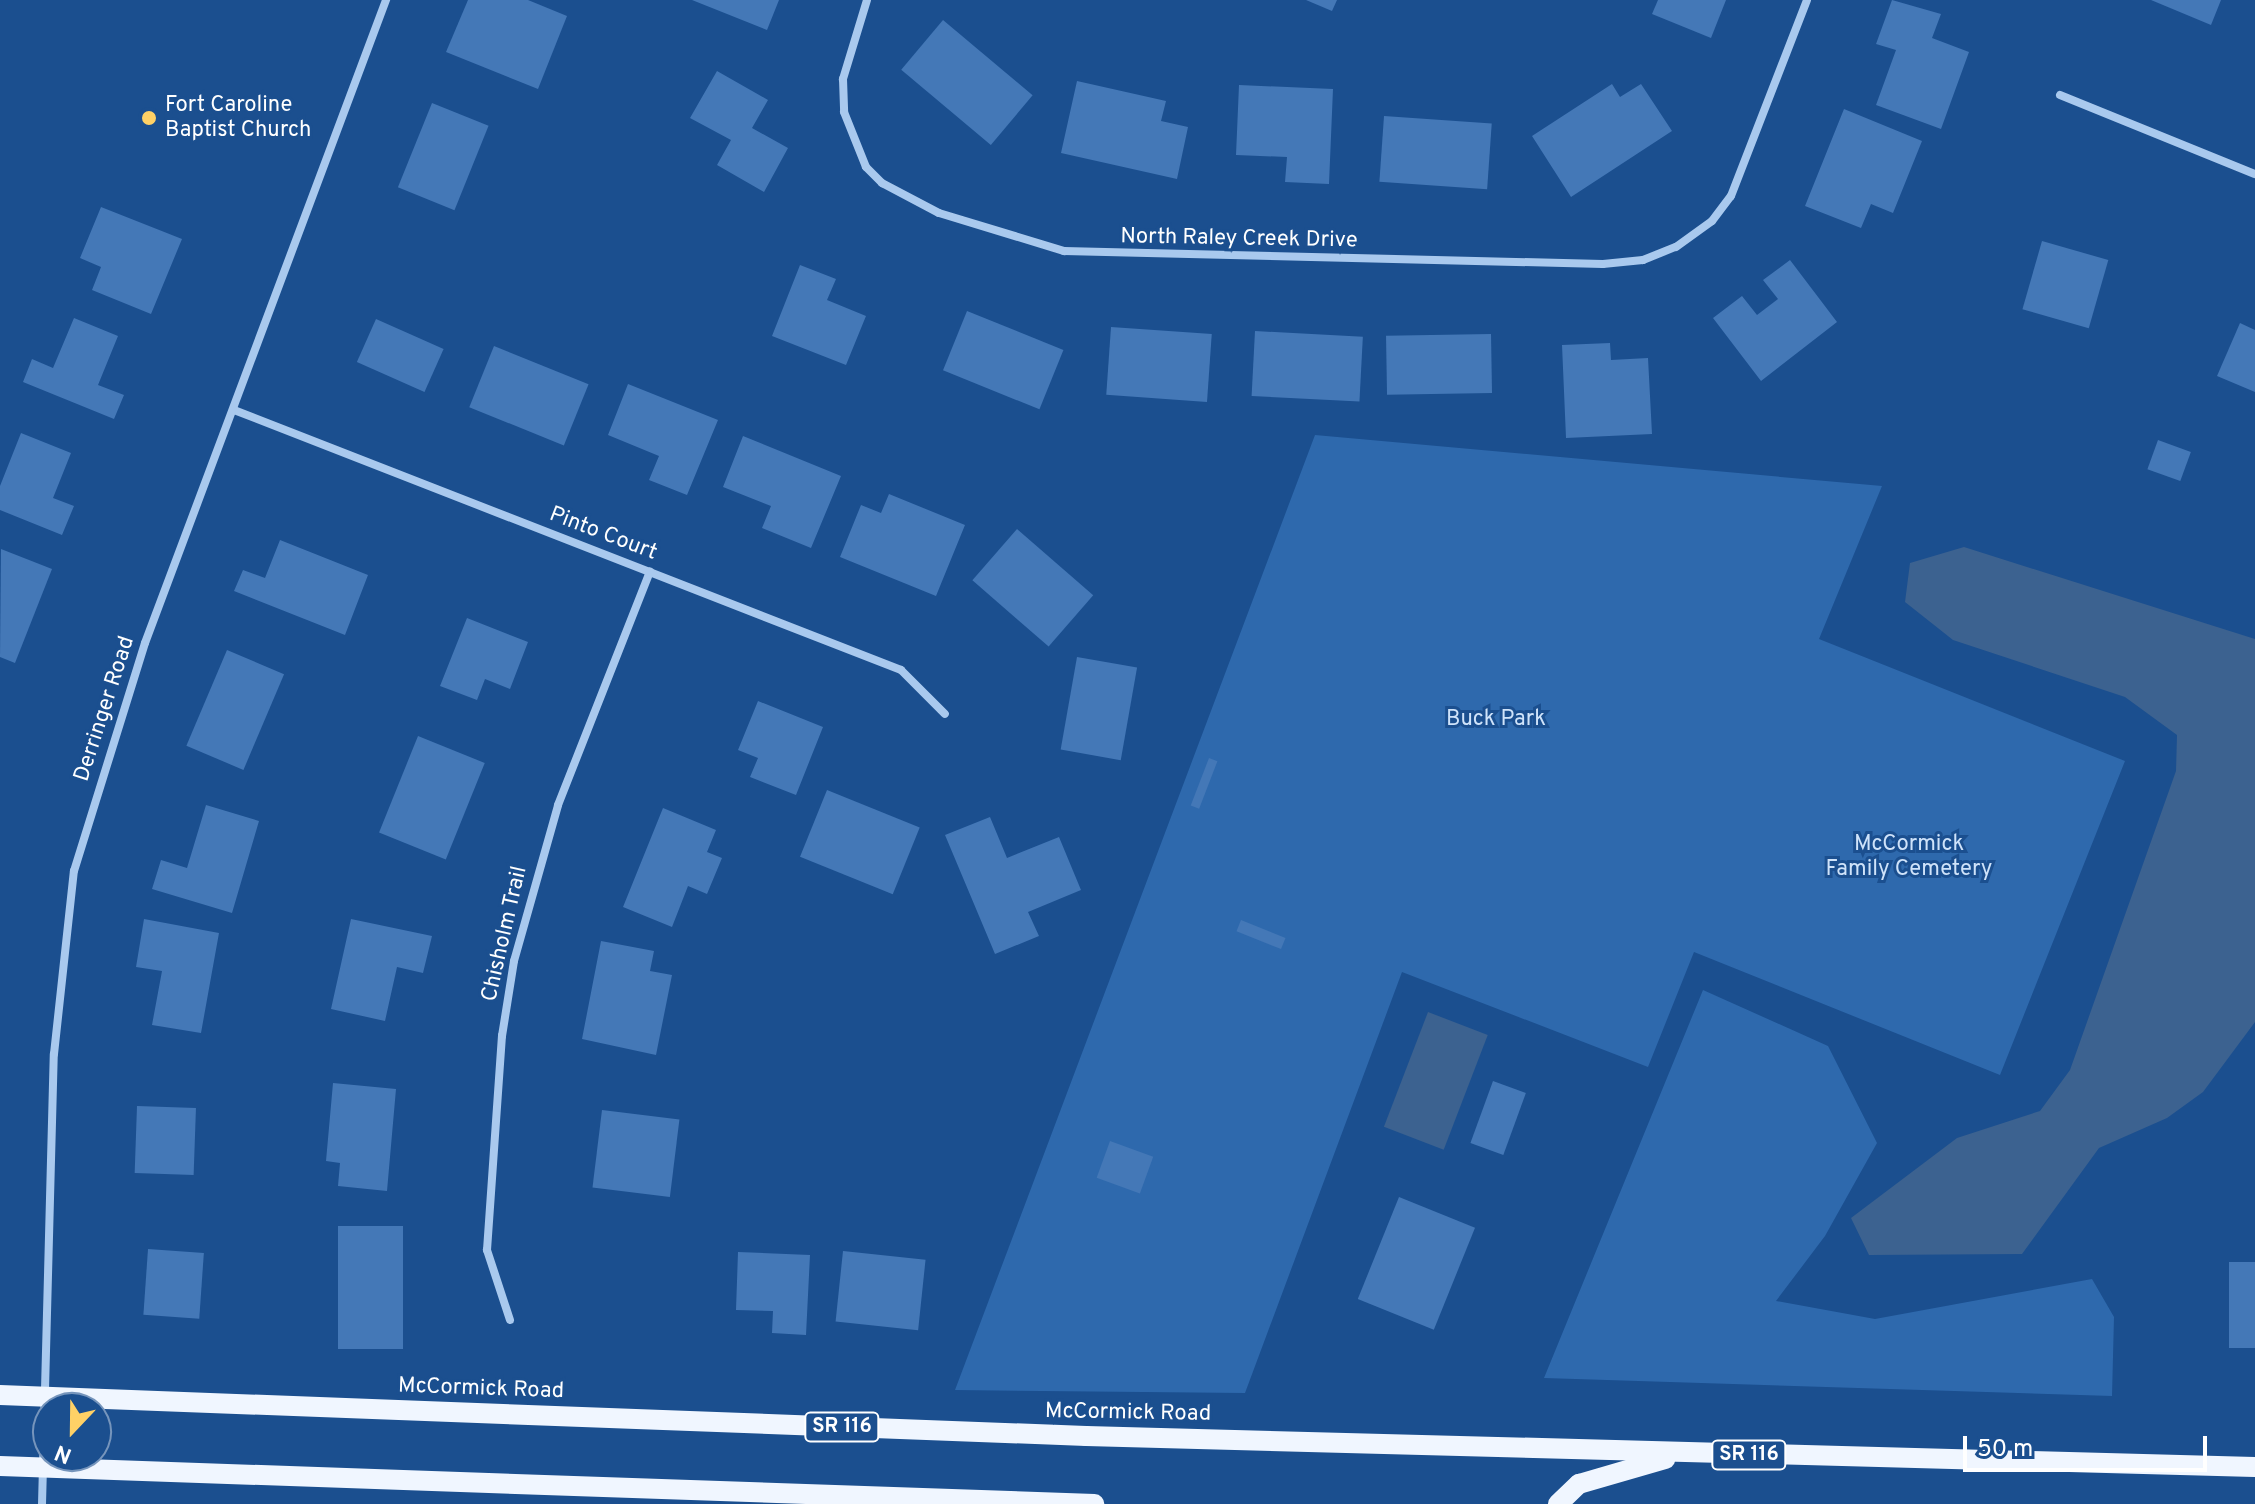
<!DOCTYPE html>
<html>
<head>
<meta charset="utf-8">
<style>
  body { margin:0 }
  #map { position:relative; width:2255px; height:1504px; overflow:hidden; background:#1b4f8f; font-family:Overpass,sans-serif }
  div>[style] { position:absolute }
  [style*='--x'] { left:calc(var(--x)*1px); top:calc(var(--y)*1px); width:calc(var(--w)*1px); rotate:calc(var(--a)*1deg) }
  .green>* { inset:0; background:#2e69ad }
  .water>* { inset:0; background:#3c6290; transform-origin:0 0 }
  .building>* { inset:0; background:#4478b7; transform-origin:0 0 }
  .street>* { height:8px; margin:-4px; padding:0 4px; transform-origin:4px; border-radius:4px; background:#a9c9ee }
  .primary>* { height:20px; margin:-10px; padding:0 10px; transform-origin:10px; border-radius:10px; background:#f0f6ff }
  .dots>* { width:22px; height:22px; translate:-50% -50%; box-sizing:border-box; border:4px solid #1b4f8f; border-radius:50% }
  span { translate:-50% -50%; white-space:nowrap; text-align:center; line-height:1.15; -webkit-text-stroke:6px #1b4f8f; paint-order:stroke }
  .shield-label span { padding:2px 6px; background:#1b4f8f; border:2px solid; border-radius:6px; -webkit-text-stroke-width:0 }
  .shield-label { font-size:20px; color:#fff; font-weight:700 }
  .poi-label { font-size:22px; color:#fff }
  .left { translate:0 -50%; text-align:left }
  .street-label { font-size:22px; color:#fff }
  .park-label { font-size:22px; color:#cfe3fa }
  .north { position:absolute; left:32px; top:1392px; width:80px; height:80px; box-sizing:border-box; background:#1b4f8f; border:2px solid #7695bc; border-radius:50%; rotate:202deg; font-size:22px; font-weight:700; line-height:32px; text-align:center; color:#fff }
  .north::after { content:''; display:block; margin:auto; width:28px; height:36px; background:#ffd166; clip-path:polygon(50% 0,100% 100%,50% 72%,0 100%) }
  .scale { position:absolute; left:1963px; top:1436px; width:244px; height:36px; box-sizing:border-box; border:4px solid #fff; border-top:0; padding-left:10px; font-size:24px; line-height:28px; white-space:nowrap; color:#fff; -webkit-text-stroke:6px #1b4f8f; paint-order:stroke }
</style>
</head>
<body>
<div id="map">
  <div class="green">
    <div style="clip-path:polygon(1315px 435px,1882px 486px,1819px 639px,2125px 761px,2000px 1075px,1694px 952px,1648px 1067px,1402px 972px,1245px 1393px,955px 1390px)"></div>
    <div style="clip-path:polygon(1703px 990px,1828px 1046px,1877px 1143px,1825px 1236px,1776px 1301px,1875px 1319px,2092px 1279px,2114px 1317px,2112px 1396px,1544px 1378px)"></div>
  </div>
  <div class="water">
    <div style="clip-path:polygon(1964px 547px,2255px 639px,2255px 1022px,2203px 1092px,2167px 1118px,2099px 1148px,2022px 1254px,1869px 1255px,1851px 1218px,1957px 1138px,2040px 1111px,2070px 1070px,2176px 771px,2177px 735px,2125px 697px,1953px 640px,1905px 602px,1910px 563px)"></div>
    <div style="left:1428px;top:1012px;width:64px;height:123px;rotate:21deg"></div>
  </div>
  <div class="building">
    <div style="clip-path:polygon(468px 0,528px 0,567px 16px,538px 89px,446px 52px)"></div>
    <div style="clip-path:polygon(692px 0,779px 0,767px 30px)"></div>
    <div style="clip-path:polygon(1306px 0,1337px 0,1332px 11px)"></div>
    <div style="clip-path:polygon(1658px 0,1726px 0,1711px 38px,1652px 14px)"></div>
    <div style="clip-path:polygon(1892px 0,1941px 14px,1932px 38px,1969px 52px,1941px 129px,1876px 105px,1896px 50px,1876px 44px)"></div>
    <div style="clip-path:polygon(2151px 0,2221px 0,2211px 25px)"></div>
    <div style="left:943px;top:20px;width:117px;height:65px;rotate:40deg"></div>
    <div style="clip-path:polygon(717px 71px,768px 100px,752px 128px,788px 148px,764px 192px,717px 165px,731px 140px,690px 118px)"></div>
    <div style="clip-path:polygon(1077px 81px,1166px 101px,1161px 121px,1188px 127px,1177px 179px,1061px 153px)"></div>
    <div style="clip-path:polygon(1612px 84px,1620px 97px,1641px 84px,1672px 131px,1571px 197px,1532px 136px)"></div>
    <div style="clip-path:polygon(1239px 85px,1333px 89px,1329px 184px,1285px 182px,1287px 157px,1236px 155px)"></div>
    <div style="left:432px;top:103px;width:61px;height:91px;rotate:22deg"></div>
    <div style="clip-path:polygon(1844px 109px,1922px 141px,1893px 213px,1871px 204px,1861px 228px,1805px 206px)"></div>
    <div style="left:1384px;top:116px;width:108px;height:66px;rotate:4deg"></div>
    <div style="clip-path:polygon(101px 207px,182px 239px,151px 314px,92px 290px,101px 267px,80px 258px)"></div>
    <div style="left:2042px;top:241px;width:69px;height:71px;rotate:16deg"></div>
    <div style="clip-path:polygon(1790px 260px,1837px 322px,1761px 381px,1713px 318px,1742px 296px,1757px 315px,1778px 299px,1763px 280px)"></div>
    <div style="clip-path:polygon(800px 265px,836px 279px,827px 300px,866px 316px,846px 365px,772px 336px)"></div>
    <div style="left:967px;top:311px;width:104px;height:64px;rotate:22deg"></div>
    <div style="clip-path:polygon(74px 318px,118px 336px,98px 385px,124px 395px,114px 419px,23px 382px,32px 359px,53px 368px)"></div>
    <div style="left:376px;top:319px;width:74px;height:47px;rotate:24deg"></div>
    <div style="clip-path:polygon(2240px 323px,2255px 330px,2255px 392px,2217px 376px)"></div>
    <div style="left:1111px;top:327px;width:101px;height:68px;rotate:4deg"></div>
    <div style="left:1255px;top:331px;width:108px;height:65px;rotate:3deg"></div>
    <div style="left:1491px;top:334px;width:59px;height:105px;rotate:89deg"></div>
    <div style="clip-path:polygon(1610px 343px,1611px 360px,1648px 358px,1652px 434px,1566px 438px,1562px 345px)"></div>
    <div style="left:494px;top:346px;width:102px;height:66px;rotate:22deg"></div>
    <div style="clip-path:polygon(628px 384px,718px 420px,687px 495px,649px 480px,659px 456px,608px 435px)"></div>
    <div style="clip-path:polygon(21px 433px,71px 453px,53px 498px,74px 506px,62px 535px,0 510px,0 486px)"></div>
    <div style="clip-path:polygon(743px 436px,841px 476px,811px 548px,762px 528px,771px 506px,723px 487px)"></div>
    <div style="left:2158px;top:440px;width:35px;height:31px;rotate:20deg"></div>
    <div style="clip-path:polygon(889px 494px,965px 525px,936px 596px,840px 557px,861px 505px,881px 513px)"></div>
    <div style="left:1017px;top:529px;width:101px;height:68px;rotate:41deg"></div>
    <div style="clip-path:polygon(280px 540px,368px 575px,345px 635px,234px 591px,243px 570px,265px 578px)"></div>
    <div style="clip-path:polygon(1px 549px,52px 569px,15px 663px,0 657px)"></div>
    <div style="clip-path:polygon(467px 618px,528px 642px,510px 689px,485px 679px,477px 700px,440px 686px)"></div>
    <div style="left:227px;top:650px;width:62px;height:104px;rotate:23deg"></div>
    <div style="left:1077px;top:657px;width:61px;height:94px;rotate:10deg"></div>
    <div style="clip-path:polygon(758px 701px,823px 727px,796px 795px,750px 777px,758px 758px,738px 750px)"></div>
    <div style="left:418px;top:736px;width:72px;height:104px;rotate:22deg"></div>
    <div style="left:1209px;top:758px;width:9px;height:51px;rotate:21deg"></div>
    <div style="left:827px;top:790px;width:100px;height:72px;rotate:22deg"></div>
    <div style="clip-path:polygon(206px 805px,259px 821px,232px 913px,152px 889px,161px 860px,187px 868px)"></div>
    <div style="clip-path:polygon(663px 808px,716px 830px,707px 852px,722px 858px,707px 894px,688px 886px,672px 927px,623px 907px)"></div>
    <div style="clip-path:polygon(990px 817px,1007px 858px,1059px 837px,1081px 890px,1028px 912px,1039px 936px,995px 954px,945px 835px)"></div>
    <div style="clip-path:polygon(144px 919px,219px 933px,201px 1033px,152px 1025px,162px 971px,136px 967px)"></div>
    <div style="clip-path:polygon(351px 919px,432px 936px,423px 973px,397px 967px,385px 1021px,331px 1009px)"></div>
    <div style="left:1241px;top:920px;width:48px;height:12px;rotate:22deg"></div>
    <div style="clip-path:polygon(601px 941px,654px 951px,650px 971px,672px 975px,656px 1055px,582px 1039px)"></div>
    <div style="left:1493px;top:1081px;width:35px;height:66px;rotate:20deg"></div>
    <div style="clip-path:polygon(333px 1083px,396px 1089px,387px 1191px,338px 1186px,340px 1163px,326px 1161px)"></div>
    <div style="left:137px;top:1106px;width:59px;height:67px;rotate:2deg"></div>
    <div style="left:602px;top:1110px;width:78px;height:78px;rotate:7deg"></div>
    <div style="left:1110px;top:1141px;width:46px;height:39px;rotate:20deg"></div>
    <div style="left:1399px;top:1197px;width:82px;height:110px;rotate:22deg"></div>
    <div style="left:338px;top:1226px;width:65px;height:123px"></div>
    <div style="left:148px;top:1249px;width:56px;height:66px;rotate:4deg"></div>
    <div style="left:843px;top:1251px;width:83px;height:71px;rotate:6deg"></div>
    <div style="clip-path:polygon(738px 1252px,810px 1255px,806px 1335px,772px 1333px,773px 1311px,736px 1310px)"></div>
    <div style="left:2229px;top:1262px;width:26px;height:86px"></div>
  </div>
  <div class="street">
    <div style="--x:867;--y:0;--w:83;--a:106.9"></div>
    <div style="--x:843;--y:79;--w:33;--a:88"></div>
    <div style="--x:844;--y:112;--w:59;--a:68.2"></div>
    <div style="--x:866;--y:167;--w:23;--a:45"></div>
    <div style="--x:882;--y:183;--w:64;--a:27.8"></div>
    <div style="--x:939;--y:213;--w:131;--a:16.9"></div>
    <div style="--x:1064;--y:251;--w:539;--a:1.38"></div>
    <div style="--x:1603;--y:264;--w:40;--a:-5.7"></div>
    <div style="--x:1643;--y:260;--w:35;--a:-22"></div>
    <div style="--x:1676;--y:247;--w:44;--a:-35.8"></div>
    <div style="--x:1712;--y:221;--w:31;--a:-53"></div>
    <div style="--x:1731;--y:196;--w:210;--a:-68.8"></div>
    <div style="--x:2060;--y:95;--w:210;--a:22.1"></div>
    <div style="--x:234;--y:410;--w:716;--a:21.3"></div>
    <div style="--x:901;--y:670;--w:62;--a:45"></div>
    <div style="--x:510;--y:1320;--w:74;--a:-108.2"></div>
    <div style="--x:487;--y:1250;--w:215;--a:-86"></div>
    <div style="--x:502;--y:1036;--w:76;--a:-80.9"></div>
    <div style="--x:514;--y:961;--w:162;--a:-74.2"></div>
    <div style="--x:558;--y:805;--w:251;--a:-68.5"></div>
    <div style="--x:42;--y:1504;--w:450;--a:-88.5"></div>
    <div style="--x:54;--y:1054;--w:184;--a:-83.8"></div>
    <div style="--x:74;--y:871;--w:239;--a:-72.7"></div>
    <div style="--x:145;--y:643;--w:687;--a:-69.45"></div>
  </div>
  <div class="primary">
    <div style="--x:0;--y:1395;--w:1087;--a:2.16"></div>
    <div style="--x:1086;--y:1436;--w:1169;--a:1.52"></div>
    <div style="--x:0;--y:1466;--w:1095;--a:1.99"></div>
    <div style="--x:1558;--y:1504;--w:29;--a:-44"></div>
    <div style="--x:1579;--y:1484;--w:90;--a:-16.2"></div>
  </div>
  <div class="dots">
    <div style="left:149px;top:118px;background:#ffd166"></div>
  </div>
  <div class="shield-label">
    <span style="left:842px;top:1427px">SR 116</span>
    <span style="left:1749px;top:1455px">SR 116</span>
  </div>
  <div class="poi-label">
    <span class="left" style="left:165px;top:118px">Fort Caroline<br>Baptist Church</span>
  </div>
  <div class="street-label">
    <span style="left:1239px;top:239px;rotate:1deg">North Raley Creek Drive</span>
    <span style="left:603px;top:534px;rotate:21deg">Pinto Court</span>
    <span style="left:105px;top:709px;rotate:-72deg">Derringer Road</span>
    <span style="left:505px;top:934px;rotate:-77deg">Chisholm Trail</span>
    <span style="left:481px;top:1389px;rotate:2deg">McCormick Road</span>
    <span style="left:1128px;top:1413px;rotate:1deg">McCormick Road</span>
  </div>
  <div class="park-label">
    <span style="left:1496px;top:720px">Buck Park</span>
    <span style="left:1909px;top:857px">McCormick<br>Family Cemetery</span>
  </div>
  <div class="north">N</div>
  <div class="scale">50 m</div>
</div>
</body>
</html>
